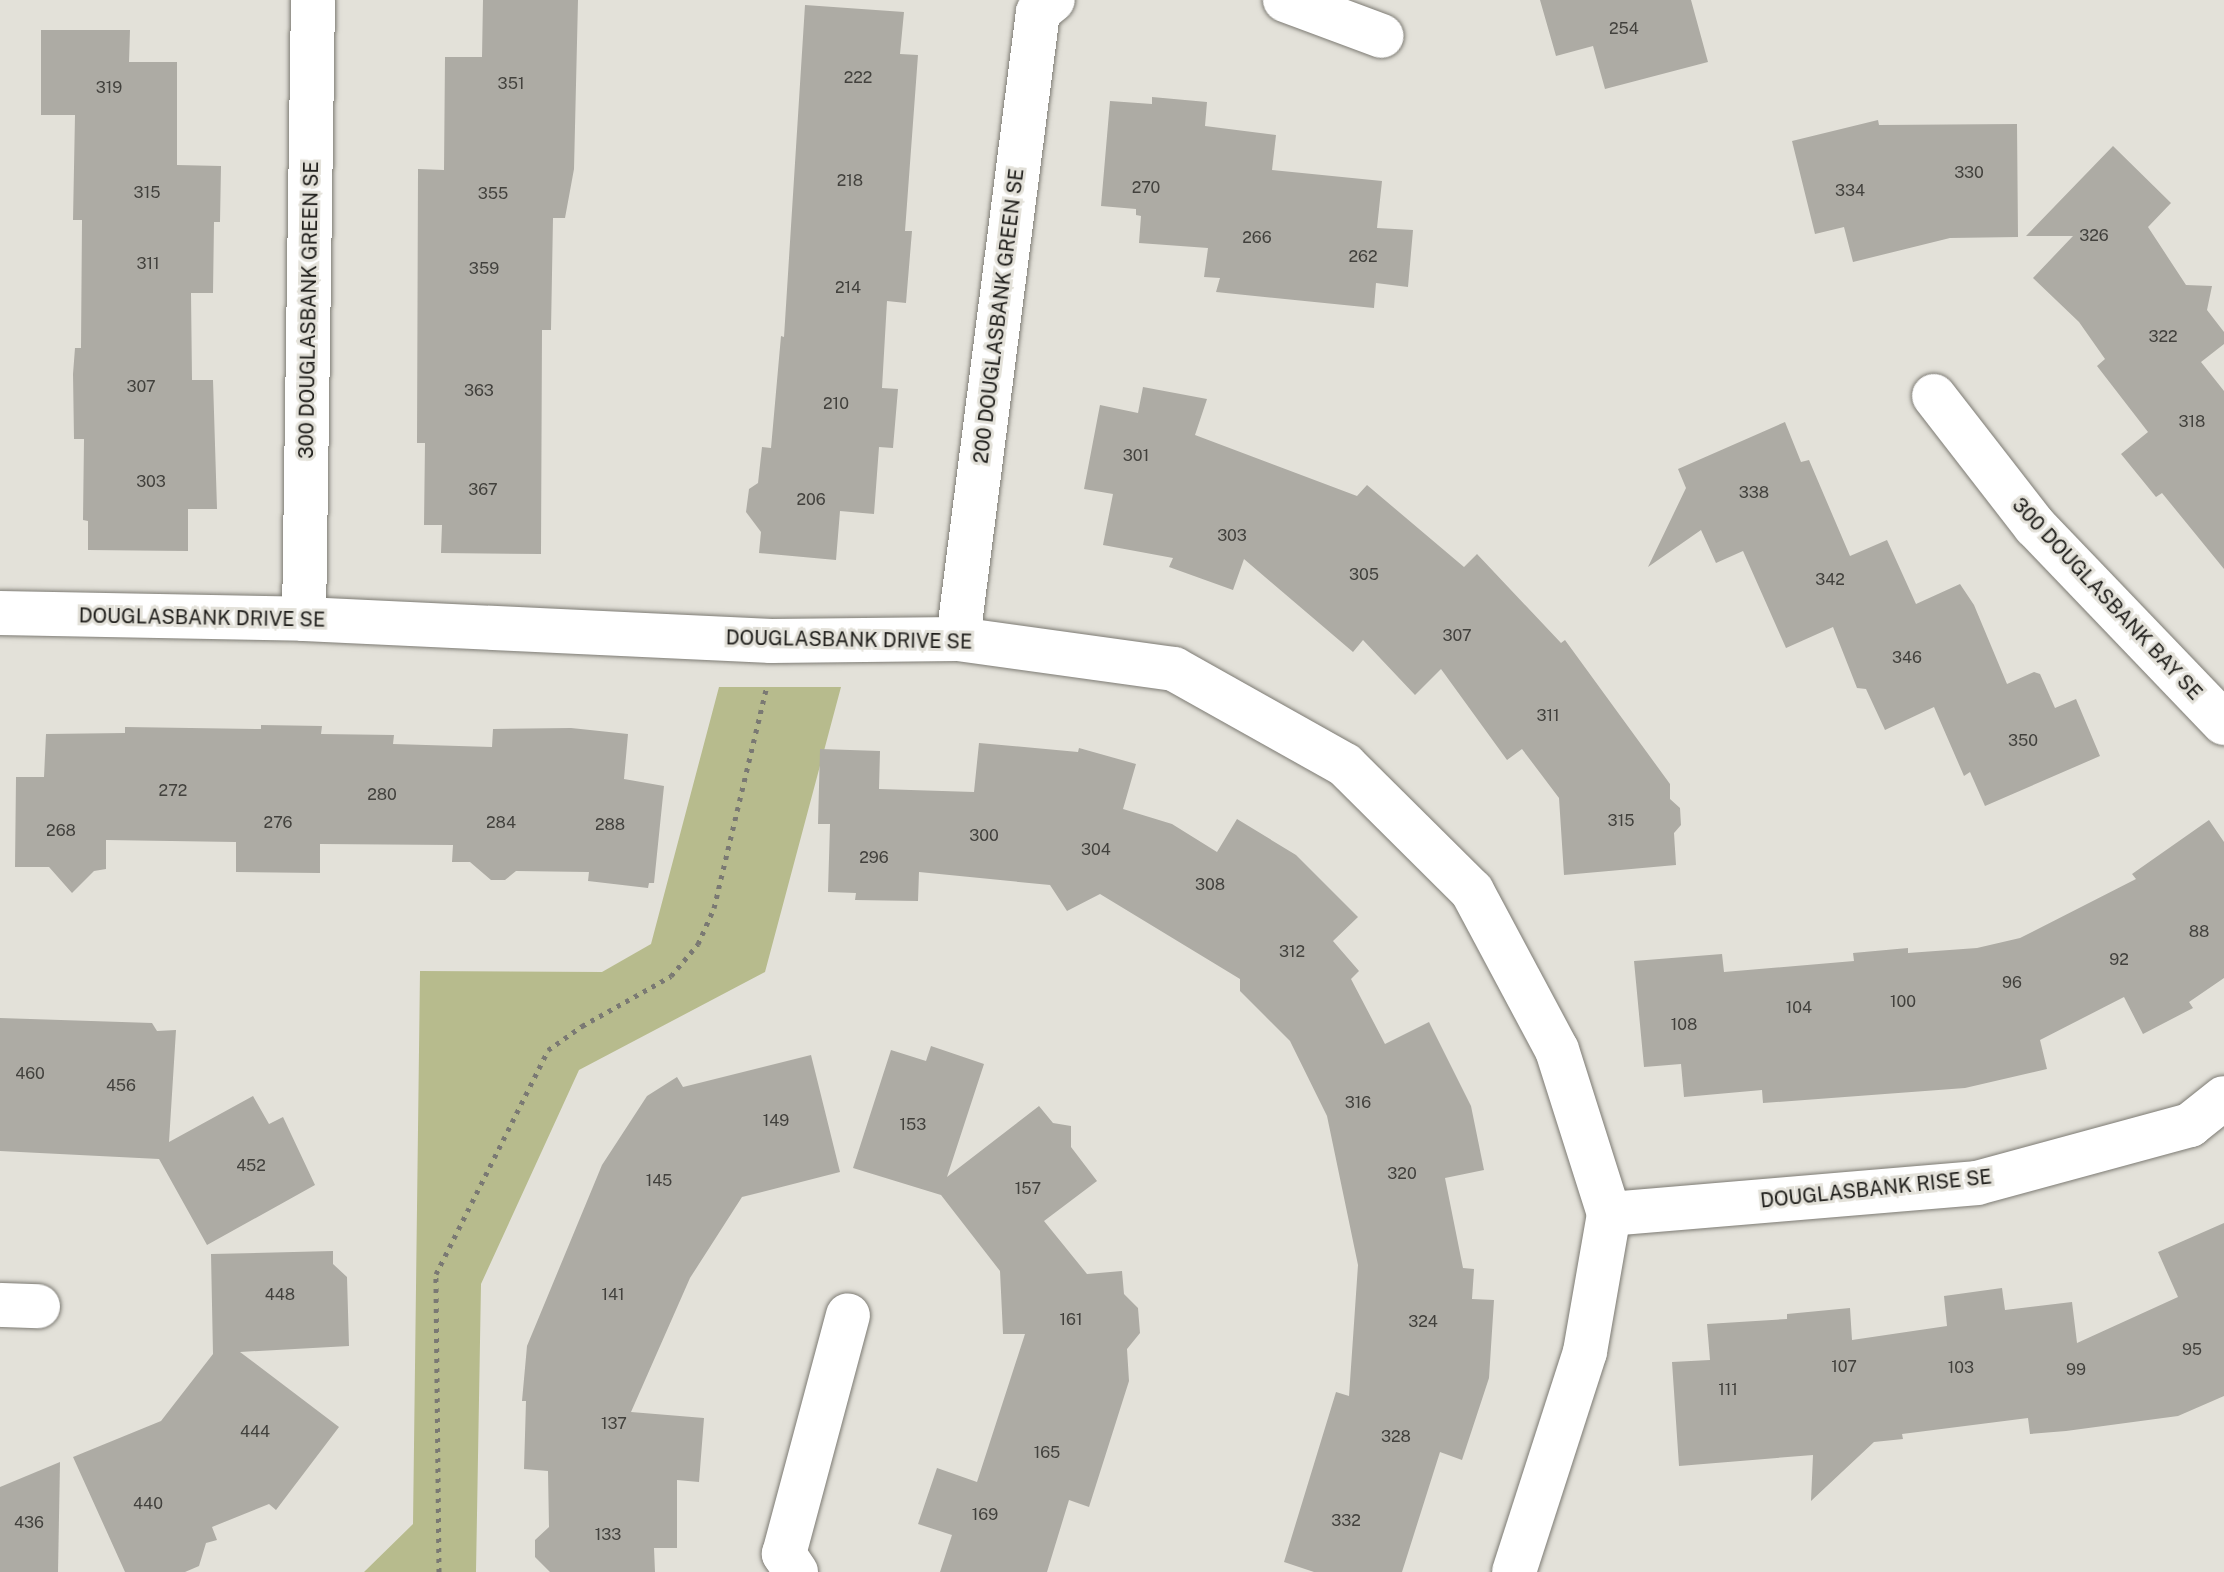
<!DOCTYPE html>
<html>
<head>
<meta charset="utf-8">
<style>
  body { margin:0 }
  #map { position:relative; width:2224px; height:1572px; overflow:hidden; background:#e3e1d9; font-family:"Public Sans",sans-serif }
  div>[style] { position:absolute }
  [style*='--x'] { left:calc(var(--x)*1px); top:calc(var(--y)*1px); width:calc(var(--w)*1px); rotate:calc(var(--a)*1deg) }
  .green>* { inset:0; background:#b7bb8d }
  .building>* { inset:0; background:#adaba4 }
  .path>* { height:5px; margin-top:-2.5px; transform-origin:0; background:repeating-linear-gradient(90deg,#7a7973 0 4px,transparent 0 10px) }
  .roads { filter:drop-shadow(0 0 2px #7d7b74) drop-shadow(0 0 2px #7d7b74) }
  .minor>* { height:44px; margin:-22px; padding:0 22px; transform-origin:22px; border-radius:22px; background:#fff }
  span { translate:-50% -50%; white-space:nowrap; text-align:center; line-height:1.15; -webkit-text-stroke:6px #e3e1d9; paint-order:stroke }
  .number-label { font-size:16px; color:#42413d }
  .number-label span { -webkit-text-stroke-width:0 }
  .street-label { font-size:20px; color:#1f1e1b }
</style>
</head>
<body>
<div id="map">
  <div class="green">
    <div style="clip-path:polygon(719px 687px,841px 687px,765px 972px,579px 1070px,481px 1284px,476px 1572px,364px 1572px,413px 1524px,420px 971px,602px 972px,651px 944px)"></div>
  </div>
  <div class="building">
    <div style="clip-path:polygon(483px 0,578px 0,574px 169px,565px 218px,553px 218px,551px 330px,542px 330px,541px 554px,441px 553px,442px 525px,424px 525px,425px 443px,417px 443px,418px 169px,444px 170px,445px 57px,482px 57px)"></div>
    <div style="clip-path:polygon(1540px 0,1691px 0,1708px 62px,1605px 89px,1593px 46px,1556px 56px)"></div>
    <div style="clip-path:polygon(805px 5px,904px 12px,900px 54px,918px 55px,905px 231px,912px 231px,906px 303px,887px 301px,882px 388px,898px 389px,893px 448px,879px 447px,874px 514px,840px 511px,836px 560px,759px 553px,761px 532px,746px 512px,749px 489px,758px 483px,762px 447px,771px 448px,781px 336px,784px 337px)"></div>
    <div style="clip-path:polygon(41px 30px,130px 30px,129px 62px,177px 62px,177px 165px,221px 166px,220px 222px,214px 222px,213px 293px,191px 293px,192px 380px,213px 380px,217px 509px,188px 509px,188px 551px,88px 550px,88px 521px,83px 520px,84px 439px,74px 439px,73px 374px,75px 348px,81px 348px,82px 220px,73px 220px,75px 115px,41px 115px)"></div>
    <div style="clip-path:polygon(1152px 97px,1207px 102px,1205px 126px,1276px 135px,1272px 170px,1382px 181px,1377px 228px,1413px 230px,1408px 287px,1376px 283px,1374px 308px,1216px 292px,1220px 278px,1204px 277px,1208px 248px,1139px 243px,1141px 216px,1136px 215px,1136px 209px,1101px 206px,1110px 101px,1152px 104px)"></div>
    <div style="clip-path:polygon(1878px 120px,1879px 125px,2017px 124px,2018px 237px,1950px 238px,1853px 262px,1844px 227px,1815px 234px,1792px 141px)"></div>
    <div style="clip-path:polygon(2113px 146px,2171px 203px,2148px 227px,2186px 285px,2212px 286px,2207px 310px,2224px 332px,2224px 344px,2201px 362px,2224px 391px,2224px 569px,2162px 493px,2156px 497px,2121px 454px,2148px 432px,2097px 366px,2105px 359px,2079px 322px,2033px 278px,2073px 236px,2026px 236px)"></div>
    <div style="clip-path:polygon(1143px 387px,1207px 399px,1195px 435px,1357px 496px,1367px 485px,1464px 567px,1477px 554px,1561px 643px,1565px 640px,1670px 784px,1670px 799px,1680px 808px,1681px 825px,1674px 833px,1676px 865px,1564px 875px,1559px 798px,1522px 749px,1507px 760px,1441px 669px,1415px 695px,1363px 640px,1353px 652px,1244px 559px,1233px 590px,1169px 567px,1173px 558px,1103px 545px,1113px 494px,1084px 489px,1100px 405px,1138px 413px)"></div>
    <div style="clip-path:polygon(1785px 422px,1801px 462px,1809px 460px,1850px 556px,1887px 540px,1916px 604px,1960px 584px,1974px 605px,2007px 684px,2034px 672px,2040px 674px,2055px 708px,2076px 699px,2100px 756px,1985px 806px,1970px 772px,1964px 776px,1934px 707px,1885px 730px,1866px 689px,1857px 688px,1833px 627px,1786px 648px,1743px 551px,1716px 563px,1701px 530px,1648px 567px,1686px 488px,1678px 469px)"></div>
    <div style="clip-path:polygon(261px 725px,322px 726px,321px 734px,394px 735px,393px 744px,492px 747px,493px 729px,571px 728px,628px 734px,624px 779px,664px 786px,654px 883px,649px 883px,648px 888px,588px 881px,589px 872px,516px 871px,505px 880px,491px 880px,470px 862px,452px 862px,453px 845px,320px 844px,320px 873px,236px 872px,236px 842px,106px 840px,106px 869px,94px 871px,72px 893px,49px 867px,15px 867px,16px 777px,44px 777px,46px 734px,125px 733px,125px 727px,261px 729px)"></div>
    <div style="clip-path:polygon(979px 743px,1078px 752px,1079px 748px,1136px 764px,1123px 809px,1172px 824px,1217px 852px,1237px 819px,1296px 855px,1358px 917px,1333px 941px,1359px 971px,1351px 979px,1385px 1044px,1429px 1022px,1471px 1106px,1484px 1170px,1445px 1178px,1463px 1268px,1474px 1269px,1472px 1299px,1494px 1300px,1489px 1378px,1462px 1460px,1440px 1452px,1402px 1572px,1314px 1572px,1284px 1562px,1336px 1392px,1349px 1396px,1358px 1265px,1327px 1116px,1290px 1041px,1240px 991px,1240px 979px,1100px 894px,1067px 911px,1050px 885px,919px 872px,918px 901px,855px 900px,856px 893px,828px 892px,830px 824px,818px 824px,820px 749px,880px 751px,879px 789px,974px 792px)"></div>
    <div style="clip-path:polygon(2209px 820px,2224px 842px,2224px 978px,2189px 1002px,2193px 1008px,2143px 1034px,2124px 997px,2040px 1040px,2047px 1069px,1965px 1088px,1763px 1103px,1762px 1090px,1684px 1097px,1681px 1064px,1644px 1067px,1634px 961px,1722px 954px,1724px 972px,1854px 961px,1853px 953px,1908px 948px,1908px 953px,1977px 948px,2020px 938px,2136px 879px,2132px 874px)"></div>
    <div style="clip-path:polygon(0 1018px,152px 1023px,157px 1031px,176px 1030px,169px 1142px,253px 1096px,269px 1124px,283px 1117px,315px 1185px,207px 1245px,159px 1159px,0 1151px)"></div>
    <div style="clip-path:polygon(931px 1046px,984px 1064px,947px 1177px,1039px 1106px,1053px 1123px,1071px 1126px,1071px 1147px,1097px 1181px,1044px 1221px,1087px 1274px,1122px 1271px,1124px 1294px,1138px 1308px,1140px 1333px,1127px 1349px,1129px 1381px,1089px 1507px,1069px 1500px,1047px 1572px,940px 1572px,952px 1535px,918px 1524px,937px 1468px,977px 1482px,1025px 1334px,1003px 1334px,1000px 1271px,941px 1195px,853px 1168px,891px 1050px,926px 1061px)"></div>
    <div style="clip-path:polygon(811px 1055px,840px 1172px,742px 1197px,690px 1278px,631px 1412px,704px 1418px,699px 1482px,677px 1480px,677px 1548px,654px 1548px,655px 1572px,550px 1572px,535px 1557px,535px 1540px,549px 1527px,548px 1471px,524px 1469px,526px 1401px,522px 1401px,527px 1346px,602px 1165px,647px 1096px,677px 1077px,683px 1087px)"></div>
    <div style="clip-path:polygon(2224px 1223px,2224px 1396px,2178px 1416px,2066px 1431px,2030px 1434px,2028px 1418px,1902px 1434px,1903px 1439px,1874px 1442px,1811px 1501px,1813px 1455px,1679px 1466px,1672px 1362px,1710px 1360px,1707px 1324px,1787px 1319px,1787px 1314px,1850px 1308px,1852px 1340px,1947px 1326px,1944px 1296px,2002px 1288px,2005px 1310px,2072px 1302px,2077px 1343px,2178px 1297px,2158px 1252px)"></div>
    <div style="clip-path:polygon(333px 1251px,333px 1264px,347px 1277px,349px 1346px,240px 1352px,339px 1427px,276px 1510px,269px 1504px,212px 1527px,217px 1540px,206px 1543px,199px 1566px,185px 1572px,125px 1572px,73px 1457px,161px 1421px,213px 1354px,211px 1254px)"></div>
    <div style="clip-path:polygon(60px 1462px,58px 1572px,0 1572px,0 1487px)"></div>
  </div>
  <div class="path">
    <div style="--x:439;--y:1572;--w:298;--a:-90.6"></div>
    <div style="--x:436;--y:1274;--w:250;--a:-63.4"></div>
    <div style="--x:548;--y:1050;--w:42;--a:-35.2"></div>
    <div style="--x:582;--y:1026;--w:102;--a:-29.3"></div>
    <div style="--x:671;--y:976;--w:42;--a:-49.8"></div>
    <div style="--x:698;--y:944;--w:39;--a:-66"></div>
    <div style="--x:714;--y:908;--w:225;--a:-76.6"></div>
  </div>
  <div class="roads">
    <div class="minor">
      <div style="--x:1285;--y:0;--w:103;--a:20.4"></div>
      <div style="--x:1934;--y:396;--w:165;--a:52.2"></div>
      <div style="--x:2035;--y:526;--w:273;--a:46.2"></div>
      <div style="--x:0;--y:613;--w:304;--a:1.1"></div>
      <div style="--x:304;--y:619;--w:468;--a:2.7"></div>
      <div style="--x:771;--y:641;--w:187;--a:-0.6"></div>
      <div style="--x:958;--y:639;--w:218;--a:7.9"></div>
      <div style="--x:1174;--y:669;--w:196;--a:29.3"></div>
      <div style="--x:1345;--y:765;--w:179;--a:44.8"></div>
      <div style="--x:1472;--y:891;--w:180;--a:61.9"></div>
      <div style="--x:1557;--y:1050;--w:172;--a:72.4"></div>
      <div style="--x:1609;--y:1214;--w:140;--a:99.9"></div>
      <div style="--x:1585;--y:1352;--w:231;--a:107.9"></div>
      <div style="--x:304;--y:619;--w:619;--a:-89.17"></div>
      <div style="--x:958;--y:639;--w:632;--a:-82.73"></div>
      <div style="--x:1038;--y:12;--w:19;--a:-39"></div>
      <div style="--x:1609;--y:1214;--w:369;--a:-4.8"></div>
      <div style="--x:1977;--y:1183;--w:221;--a:-15.2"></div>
      <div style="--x:2190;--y:1125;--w:43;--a:-38.5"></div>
      <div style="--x:0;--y:1305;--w:38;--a:2"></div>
      <div style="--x:796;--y:1572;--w:22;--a:-124"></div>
      <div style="--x:784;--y:1554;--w:247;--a:-75"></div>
    </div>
  </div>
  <div class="number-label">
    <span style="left:1624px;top:29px">254</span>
    <span style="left:858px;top:78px">222</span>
    <span style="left:511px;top:84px">351</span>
    <span style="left:109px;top:88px">319</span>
    <span style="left:1969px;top:173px">330</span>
    <span style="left:850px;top:181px">218</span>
    <span style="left:1146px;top:188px">270</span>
    <span style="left:1850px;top:191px">334</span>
    <span style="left:147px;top:193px">315</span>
    <span style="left:493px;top:194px">355</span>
    <span style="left:2094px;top:236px">326</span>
    <span style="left:1257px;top:238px">266</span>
    <span style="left:1363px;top:257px">262</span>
    <span style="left:148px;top:264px">311</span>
    <span style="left:484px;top:269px">359</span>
    <span style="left:848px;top:288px">214</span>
    <span style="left:2163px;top:337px">322</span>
    <span style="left:141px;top:387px">307</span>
    <span style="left:479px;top:391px">363</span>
    <span style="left:836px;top:404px">210</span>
    <span style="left:2192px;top:422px">318</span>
    <span style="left:1136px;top:456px">301</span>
    <span style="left:151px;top:482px">303</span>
    <span style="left:483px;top:490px">367</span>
    <span style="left:1754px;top:493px">338</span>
    <span style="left:811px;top:500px">206</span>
    <span style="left:1232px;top:536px">303</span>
    <span style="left:1364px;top:575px">305</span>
    <span style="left:1830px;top:580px">342</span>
    <span style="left:1457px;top:636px">307</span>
    <span style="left:1907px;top:658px">346</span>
    <span style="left:1548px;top:716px">311</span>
    <span style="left:2023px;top:741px">350</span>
    <span style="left:173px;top:791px">272</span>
    <span style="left:382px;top:795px">280</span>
    <span style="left:1621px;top:821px">315</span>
    <span style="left:278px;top:823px">276</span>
    <span style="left:501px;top:823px">284</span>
    <span style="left:610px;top:825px">288</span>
    <span style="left:61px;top:831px">268</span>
    <span style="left:984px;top:836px">300</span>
    <span style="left:1096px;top:850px">304</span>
    <span style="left:874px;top:858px">296</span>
    <span style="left:1210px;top:885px">308</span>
    <span style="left:2199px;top:932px">88</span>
    <span style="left:1292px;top:952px">312</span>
    <span style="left:2119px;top:960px">92</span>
    <span style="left:2012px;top:983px">96</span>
    <span style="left:1903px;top:1002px">100</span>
    <span style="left:1799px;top:1008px">104</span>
    <span style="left:1684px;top:1025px">108</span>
    <span style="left:30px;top:1074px">460</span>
    <span style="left:121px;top:1086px">456</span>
    <span style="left:1358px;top:1103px">316</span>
    <span style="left:776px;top:1121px">149</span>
    <span style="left:913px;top:1125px">153</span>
    <span style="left:251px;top:1166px">452</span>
    <span style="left:1402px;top:1174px">320</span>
    <span style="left:659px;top:1181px">145</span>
    <span style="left:1028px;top:1189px">157</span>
    <span style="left:280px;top:1295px">448</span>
    <span style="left:613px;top:1295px">141</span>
    <span style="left:1071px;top:1320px">161</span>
    <span style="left:1423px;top:1322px">324</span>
    <span style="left:2192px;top:1350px">95</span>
    <span style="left:1844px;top:1367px">107</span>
    <span style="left:1961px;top:1368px">103</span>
    <span style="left:2076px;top:1370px">99</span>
    <span style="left:1728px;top:1390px">111</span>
    <span style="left:614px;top:1424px">137</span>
    <span style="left:255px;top:1432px">444</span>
    <span style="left:1396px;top:1437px">328</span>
    <span style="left:1047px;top:1453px">165</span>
    <span style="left:148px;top:1504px">440</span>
    <span style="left:985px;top:1515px">169</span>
    <span style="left:1346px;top:1521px">332</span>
    <span style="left:29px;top:1523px">436</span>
    <span style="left:608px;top:1535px">133</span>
  </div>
  <div class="street-label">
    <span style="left:309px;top:310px;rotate:-89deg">300 DOUGLASBANK GREEN SE</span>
    <span style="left:999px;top:316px;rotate:-83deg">200 DOUGLASBANK GREEN SE</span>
    <span style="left:2107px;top:599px;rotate:47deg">300 DOUGLASBANK BAY SE</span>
    <span style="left:202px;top:618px;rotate:1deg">DOUGLASBANK DRIVE SE</span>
    <span style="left:849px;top:640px;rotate:1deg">DOUGLASBANK DRIVE SE</span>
    <span style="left:1876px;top:1189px;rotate:-6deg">DOUGLASBANK RISE SE</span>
  </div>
</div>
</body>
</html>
